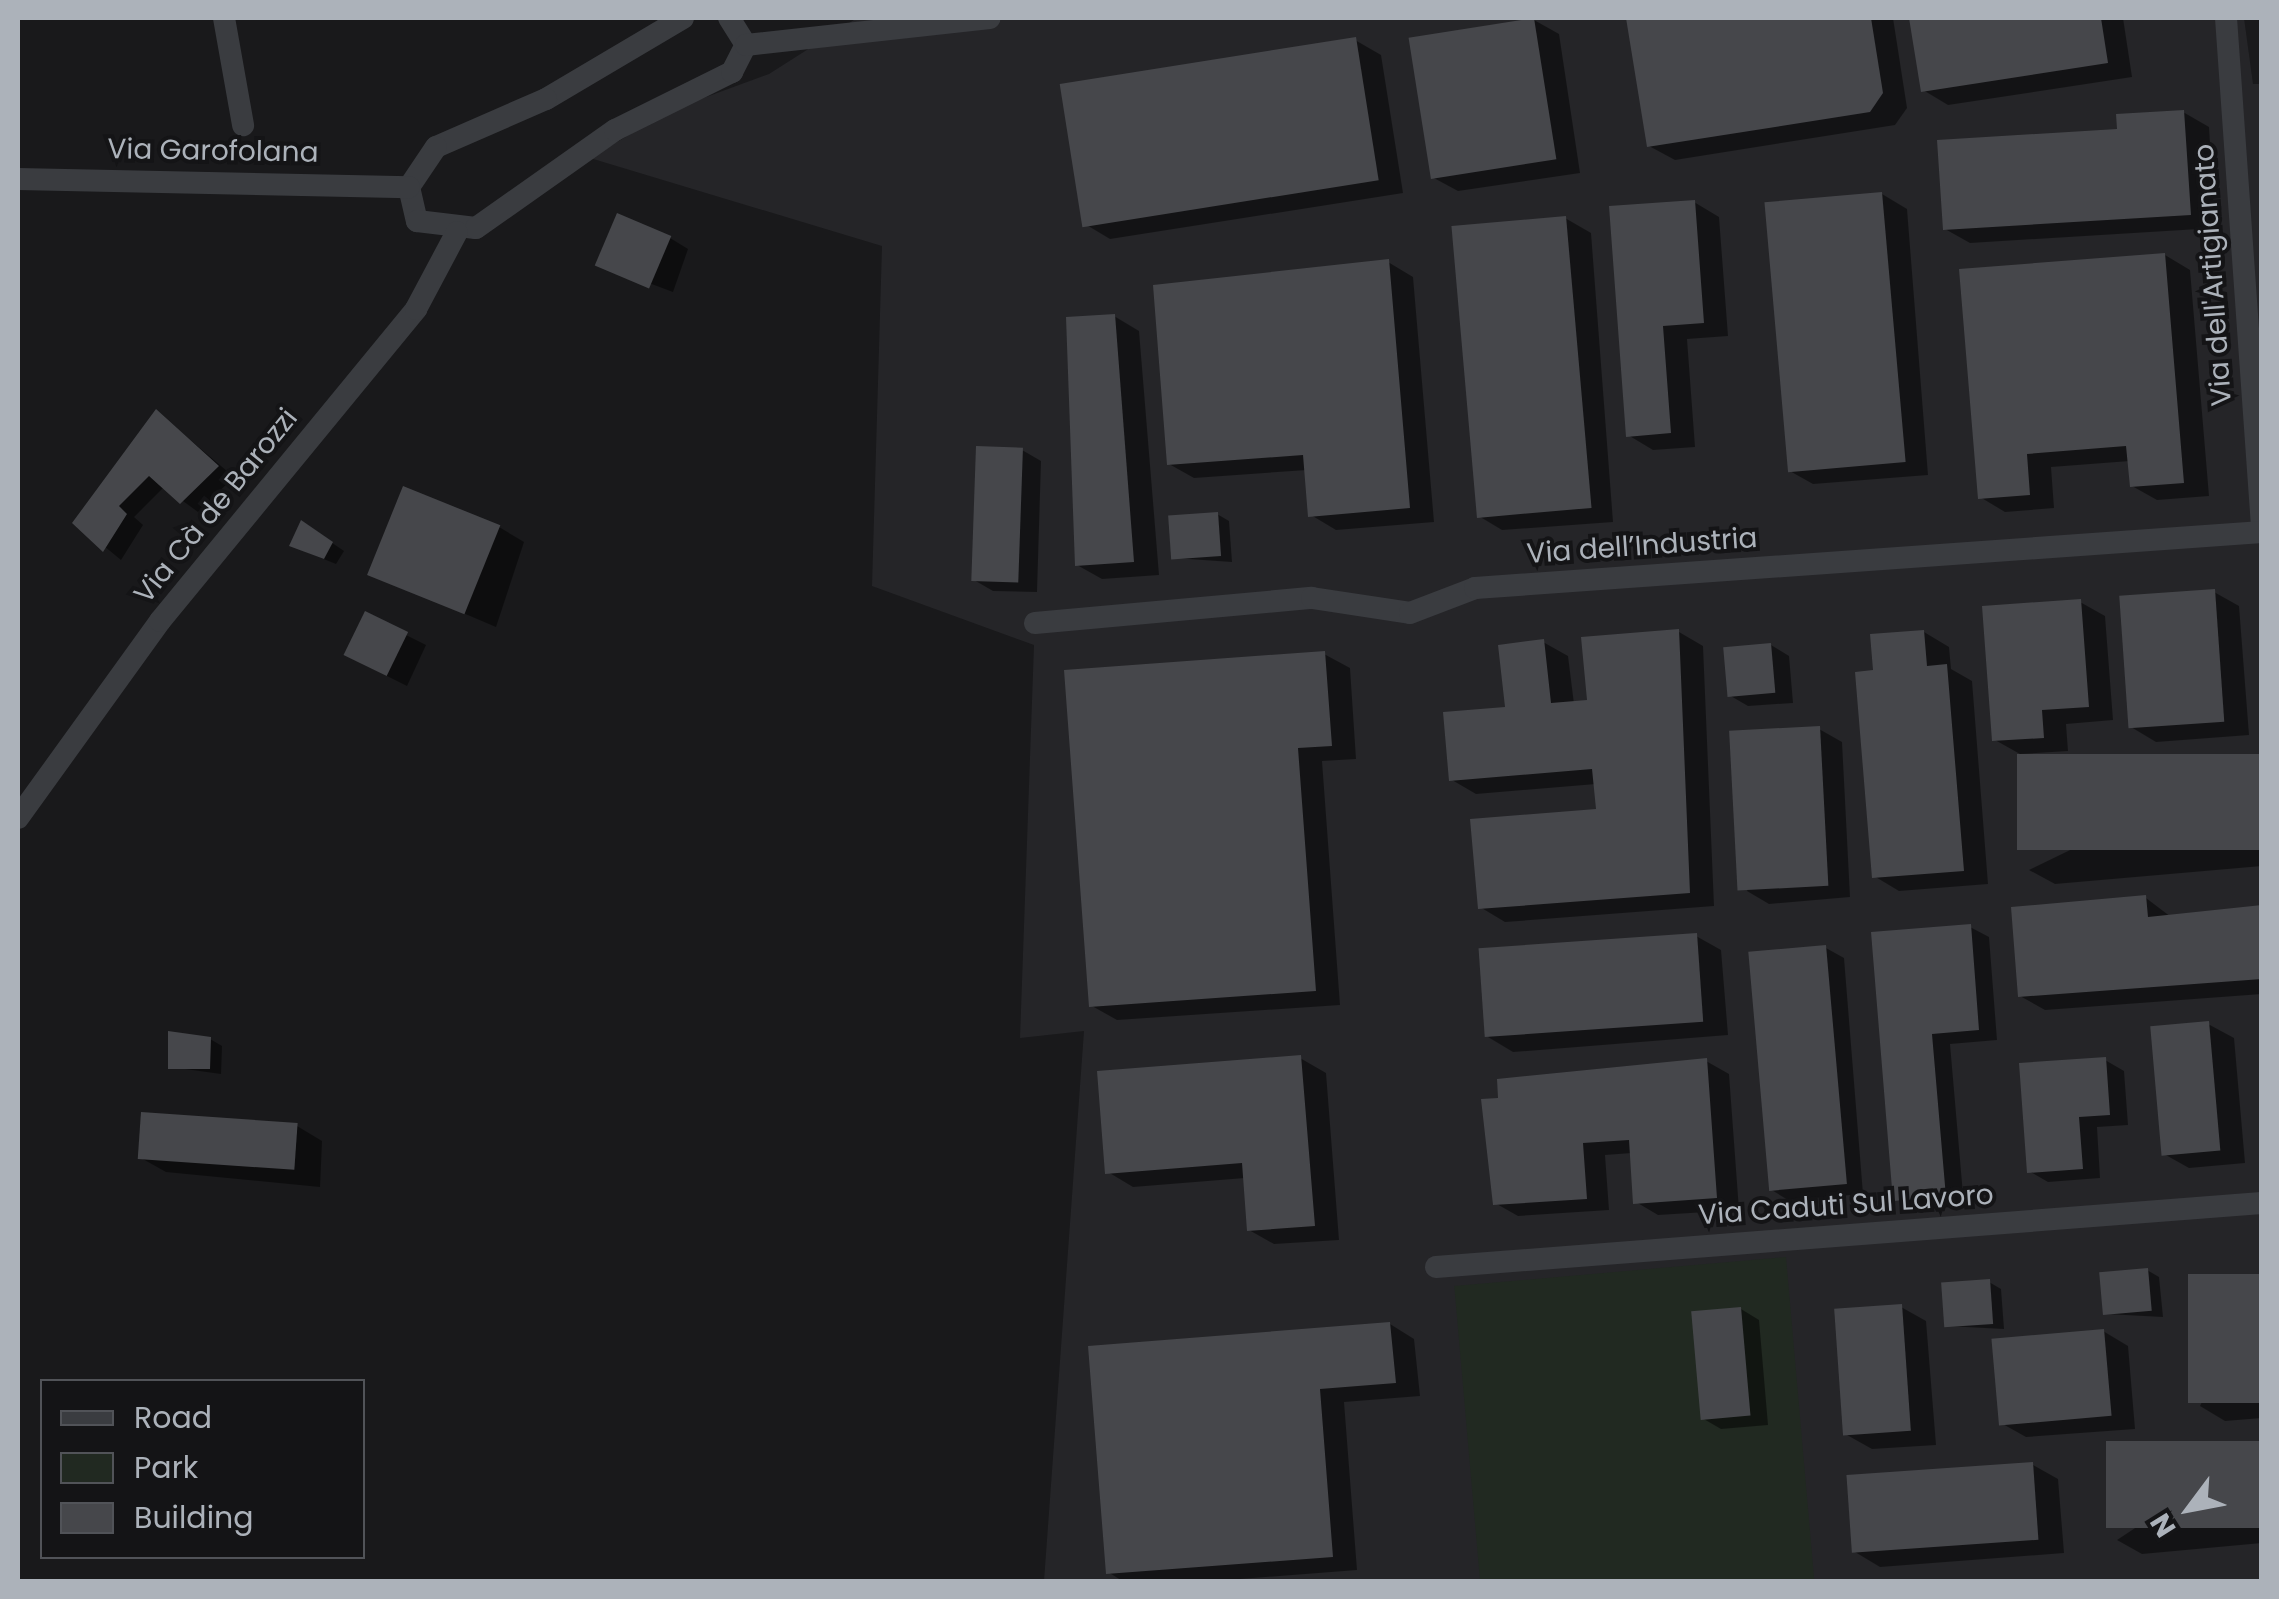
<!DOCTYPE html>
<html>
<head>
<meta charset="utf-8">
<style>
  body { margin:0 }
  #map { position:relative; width:2279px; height:1599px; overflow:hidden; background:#19191b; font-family:Poppins,sans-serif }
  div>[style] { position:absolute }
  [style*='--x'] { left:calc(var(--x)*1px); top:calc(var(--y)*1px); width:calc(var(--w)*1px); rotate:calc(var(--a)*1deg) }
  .built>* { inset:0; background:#252528 }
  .green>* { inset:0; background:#212921; transform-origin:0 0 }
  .shadow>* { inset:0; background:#0007 }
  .building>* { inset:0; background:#46474b; transform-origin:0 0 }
  .minor>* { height:22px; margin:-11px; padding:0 11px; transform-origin:11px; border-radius:11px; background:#3a3c40 }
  span { translate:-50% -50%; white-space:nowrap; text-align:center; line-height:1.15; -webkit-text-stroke:8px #141416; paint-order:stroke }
  .street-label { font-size:28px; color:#acb2ba }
  .frame { position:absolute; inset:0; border:20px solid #acb2ba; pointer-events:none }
  .legend { position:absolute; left:40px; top:1379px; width:325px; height:180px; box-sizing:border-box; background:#141416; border:2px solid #515358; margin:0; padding:12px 18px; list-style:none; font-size:30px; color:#acb2ba }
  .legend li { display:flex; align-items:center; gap:20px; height:50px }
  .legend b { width:50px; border:2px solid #515358 }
  .north { position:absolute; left:2139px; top:1459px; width:100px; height:100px; -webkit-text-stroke:8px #141416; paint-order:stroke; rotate:238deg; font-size:28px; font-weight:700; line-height:40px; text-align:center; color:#acb2ba }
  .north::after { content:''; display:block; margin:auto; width:35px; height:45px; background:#acb2ba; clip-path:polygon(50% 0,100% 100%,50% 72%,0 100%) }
</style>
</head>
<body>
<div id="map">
  <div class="built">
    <div style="clip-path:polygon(857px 18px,2244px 18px,2253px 84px,2262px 84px,2261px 1581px,1044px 1581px,1084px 1031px,1020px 1038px,1034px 645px,872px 586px,882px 246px,590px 158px,671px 110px,769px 74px)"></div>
  </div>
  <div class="green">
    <div style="left:1786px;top:1257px;width:325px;height:333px;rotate:85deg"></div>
  </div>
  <div class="shadow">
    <div style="clip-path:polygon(1629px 18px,1893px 18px,1907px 108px,1895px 125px,1675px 160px,1649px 146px)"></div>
    <div style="clip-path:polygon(1912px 18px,2123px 18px,2132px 77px,1948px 105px,1923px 90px)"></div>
    <div style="clip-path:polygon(1534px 20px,1559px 34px,1580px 173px,1458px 191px,1432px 177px)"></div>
    <div style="clip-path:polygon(1355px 40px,1381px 55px,1403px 193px,1110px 239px,1085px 224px)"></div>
    <div style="clip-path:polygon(2183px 112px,2209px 127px,2215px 228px,1970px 243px,1945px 229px,2120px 131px)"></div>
    <div style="clip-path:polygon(1882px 194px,1907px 209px,1928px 475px,1813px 484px,1788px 470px)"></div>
    <div style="clip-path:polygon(1694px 202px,1719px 217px,1728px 336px,1687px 339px,1695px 447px,1653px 450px,1628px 435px)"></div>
    <div style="clip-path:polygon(1565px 218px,1591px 233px,1613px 522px,1502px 530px,1477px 515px)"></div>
    <div style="clip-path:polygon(670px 238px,688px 249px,673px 292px,601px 265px)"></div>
    <div style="clip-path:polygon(2165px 255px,2190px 270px,2209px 496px,2157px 500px,2132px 486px,2130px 461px,2051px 467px,2054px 508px,2005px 512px,1980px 497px)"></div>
    <div style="clip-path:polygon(1388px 262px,1413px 277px,1434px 522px,1336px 530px,1311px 515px,1307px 470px,1194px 478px,1169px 464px)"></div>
    <div style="clip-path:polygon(1114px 316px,1139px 331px,1159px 575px,1102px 579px,1077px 565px)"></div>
    <div style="clip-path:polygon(157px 412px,234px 477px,198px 512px,164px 487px,134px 517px,143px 525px,121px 560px,75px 522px)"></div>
    <div style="clip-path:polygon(1022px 450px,1041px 461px,1037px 592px,993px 591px,974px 580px)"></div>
    <div style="clip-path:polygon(1217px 514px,1229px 521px,1232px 562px,1174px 558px)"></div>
    <div style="clip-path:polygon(499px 527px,524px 542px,496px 627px,376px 576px)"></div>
    <div style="clip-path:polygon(313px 530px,344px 551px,336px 564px,304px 551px)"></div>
    <div style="clip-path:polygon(2214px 592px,2239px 606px,2249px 735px,2156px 742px,2131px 727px)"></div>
    <div style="clip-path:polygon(2080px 602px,2105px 616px,2113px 720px,2066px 724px,2068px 751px,2020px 754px,1995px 740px)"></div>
    <div style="clip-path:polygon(366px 615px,426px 645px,407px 686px,367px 666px)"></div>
    <div style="clip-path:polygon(1679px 632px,1703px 646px,1714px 906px,1505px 922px,1480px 907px,1599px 812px,1596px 784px,1476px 794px,1452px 780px,1508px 709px,1543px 642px,1568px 656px,1574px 704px,1589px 702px)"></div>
    <div style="clip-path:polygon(1924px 632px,1949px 647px,1951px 669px,1972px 681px,1988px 884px,1899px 891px,1874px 876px,1875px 673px)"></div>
    <div style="clip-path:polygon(1771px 645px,1789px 656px,1793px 703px,1748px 706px,1729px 695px)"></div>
    <div style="clip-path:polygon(1324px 654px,1350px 668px,1356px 759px,1322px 761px,1340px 1005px,1117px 1020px,1092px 1006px)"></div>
    <div style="clip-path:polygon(1819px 729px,1842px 742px,1850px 897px,1769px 904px,1747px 891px)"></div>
    <div style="clip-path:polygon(2262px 757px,2262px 866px,2055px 884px,2029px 870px)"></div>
    <div style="clip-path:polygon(2146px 898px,2171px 917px,2262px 908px,2262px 994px,2045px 1010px,2020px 996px)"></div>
    <div style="clip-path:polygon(1970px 927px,1989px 937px,1997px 1040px,1950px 1044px,1964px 1206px,1914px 1210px,1896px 1199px,1874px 934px)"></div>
    <div style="clip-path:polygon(1696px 936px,1721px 950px,1728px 1035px,1513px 1052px,1488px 1037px)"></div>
    <div style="clip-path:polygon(1826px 948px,1844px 958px,1863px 1194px,1788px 1200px,1770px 1189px)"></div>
    <div style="clip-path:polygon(2208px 1024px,2234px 1038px,2245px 1163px,2189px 1168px,2164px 1154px)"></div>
    <div style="clip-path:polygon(210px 1039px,222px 1046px,221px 1074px,171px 1067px)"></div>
    <div style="clip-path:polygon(1300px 1058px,1326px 1073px,1339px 1240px,1274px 1244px,1249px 1230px,1245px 1178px,1133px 1187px,1108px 1172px)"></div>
    <div style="clip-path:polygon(2105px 1060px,2124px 1071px,2128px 1125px,2097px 1127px,2100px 1178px,2048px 1182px,2029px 1171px)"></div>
    <div style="clip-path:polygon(1706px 1061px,1729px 1074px,1739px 1210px,1658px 1215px,1636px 1202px,1632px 1153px,1605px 1155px,1609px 1210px,1518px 1216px,1495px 1203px,1501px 1100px)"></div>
    <div style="clip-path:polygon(297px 1126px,322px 1141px,320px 1187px,166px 1172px,141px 1158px)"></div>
    <div style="clip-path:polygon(2147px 1270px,2159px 1277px,2163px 1317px,2106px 1314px)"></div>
    <div style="clip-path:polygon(2262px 1276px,2262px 1418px,2225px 1421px,2200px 1406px)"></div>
    <div style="clip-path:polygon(1989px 1282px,2001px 1289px,2004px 1329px,1947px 1326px)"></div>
    <div style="clip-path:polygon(1901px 1307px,1926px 1321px,1936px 1445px,1872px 1449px,1847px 1435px)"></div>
    <div style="clip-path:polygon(1741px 1309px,1759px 1320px,1768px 1425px,1721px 1429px,1702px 1418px)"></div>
    <div style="clip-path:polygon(1390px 1324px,1414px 1339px,1420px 1396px,1344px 1402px,1357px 1570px,1202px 1582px,1124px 1582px,1108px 1572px)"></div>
    <div style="clip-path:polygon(2103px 1331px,2128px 1346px,2135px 1429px,2026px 1437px,2001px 1423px)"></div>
    <div style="clip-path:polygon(2262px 1444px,2262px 1543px,2142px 1554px,2117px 1540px)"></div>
    <div style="clip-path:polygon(2033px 1465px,2058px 1479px,2064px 1553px,1880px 1567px,1855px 1552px)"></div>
  </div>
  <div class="building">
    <div style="left:1534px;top:18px;width:143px;height:127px;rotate:81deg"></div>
    <div style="clip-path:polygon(1626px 18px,1871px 18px,1883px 93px,1870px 112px,1647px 147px)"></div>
    <div style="clip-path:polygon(1909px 18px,2101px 18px,2108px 63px,1921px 92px)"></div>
    <div style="left:1356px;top:37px;width:145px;height:300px;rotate:81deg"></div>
    <div style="clip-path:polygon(2184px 110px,2191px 215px,1943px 230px,1937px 140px,2117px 129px,2116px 114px)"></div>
    <div style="left:1882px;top:192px;width:271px;height:118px;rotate:85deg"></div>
    <div style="clip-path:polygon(1695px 200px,1704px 323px,1663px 326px,1671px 433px,1626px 437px,1609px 206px)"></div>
    <div style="left:617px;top:213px;width:59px;height:57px;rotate:23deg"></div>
    <div style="left:1566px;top:216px;width:293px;height:115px;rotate:85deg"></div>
    <div style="clip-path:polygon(2165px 253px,2184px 483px,2130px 487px,2126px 446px,2027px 454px,2030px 495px,1978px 499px,1959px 269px)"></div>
    <div style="clip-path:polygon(1389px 259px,1410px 508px,1308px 517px,1303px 455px,1167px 465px,1153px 285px)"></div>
    <div style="clip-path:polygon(1115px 314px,1134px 562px,1075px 566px,1066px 317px)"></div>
    <div style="clip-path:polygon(156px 409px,219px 466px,180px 504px,149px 476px,119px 506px,127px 514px,103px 552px,72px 523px)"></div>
    <div style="left:976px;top:446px;width:47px;height:135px;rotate:2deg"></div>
    <div style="left:403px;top:486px;width:105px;height:96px;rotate:22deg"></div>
    <div style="left:1218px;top:512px;width:44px;height:50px;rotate:86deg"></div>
    <div style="clip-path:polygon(301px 520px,333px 542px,324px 559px,289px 546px)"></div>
    <div style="left:2215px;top:589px;width:133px;height:96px;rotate:86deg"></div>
    <div style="clip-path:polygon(2081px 599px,2089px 707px,2042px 710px,2044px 738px,1992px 741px,1982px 606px)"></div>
    <div style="left:365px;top:611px;width:48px;height:49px;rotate:26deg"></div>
    <div style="clip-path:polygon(1679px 629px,1690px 893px,1478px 909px,1470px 819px,1596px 809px,1592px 769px,1449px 781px,1443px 712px,1505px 707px,1498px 645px,1544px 639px,1551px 703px,1587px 700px,1581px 637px)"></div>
    <div style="clip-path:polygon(1924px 630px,1927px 666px,1947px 664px,1964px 871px,1872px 878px,1855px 672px,1873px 670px,1870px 634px)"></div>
    <div style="left:1771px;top:643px;width:50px;height:48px;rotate:85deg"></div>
    <div style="clip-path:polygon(1325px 651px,1332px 746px,1298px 748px,1316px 991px,1089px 1007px,1064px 670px)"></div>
    <div style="left:1820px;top:726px;width:160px;height:91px;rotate:87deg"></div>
    <div style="left:2262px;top:754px;width:96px;height:245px;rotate:90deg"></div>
    <div style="clip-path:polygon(2146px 895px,2148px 917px,2262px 905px,2262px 979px,2018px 997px,2011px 907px)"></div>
    <div style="clip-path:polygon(1971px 924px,1979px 1030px,1932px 1034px,1946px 1197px,1893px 1201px,1871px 932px)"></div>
    <div style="left:1697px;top:933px;width:89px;height:219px;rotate:86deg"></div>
    <div style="left:1826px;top:945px;width:240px;height:78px;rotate:85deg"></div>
    <div style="left:2209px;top:1021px;width:130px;height:59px;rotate:85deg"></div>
    <div style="clip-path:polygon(168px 1031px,211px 1037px,210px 1069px,168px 1069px)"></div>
    <div style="clip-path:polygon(1301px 1055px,1315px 1226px,1247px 1231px,1242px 1163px,1105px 1174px,1097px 1071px)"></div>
    <div style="clip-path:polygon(2106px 1057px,2110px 1115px,2079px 1117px,2083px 1169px,2027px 1173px,2019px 1063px)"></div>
    <div style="clip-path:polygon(1707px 1058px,1717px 1198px,1633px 1204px,1629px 1140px,1583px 1143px,1587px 1199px,1493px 1205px,1481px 1099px,1498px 1098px,1497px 1079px)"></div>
    <div style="left:141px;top:1112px;width:157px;height:47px;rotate:4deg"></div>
    <div style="left:2148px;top:1268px;width:43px;height:49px;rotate:85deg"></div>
    <div style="left:2262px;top:1274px;width:129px;height:74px;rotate:90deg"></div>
    <div style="left:1990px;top:1279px;width:45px;height:49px;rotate:86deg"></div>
    <div style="left:1902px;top:1304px;width:127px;height:68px;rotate:86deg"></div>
    <div style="left:1741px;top:1307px;width:109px;height:50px;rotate:85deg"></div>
    <div style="clip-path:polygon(1390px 1322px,1396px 1383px,1320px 1389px,1333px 1557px,1106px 1574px,1088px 1346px)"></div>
    <div style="left:2104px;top:1329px;width:87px;height:113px;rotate:85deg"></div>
    <div style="left:2262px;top:1441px;width:87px;height:156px;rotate:90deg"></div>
    <div style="left:2033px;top:1462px;width:78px;height:187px;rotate:86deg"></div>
  </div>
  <div class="minor">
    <div style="--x:224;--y:18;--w:109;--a:79.9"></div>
    <div style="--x:683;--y:18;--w:159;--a:149.4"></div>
    <div style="--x:546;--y:99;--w:120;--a:156.4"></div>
    <div style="--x:436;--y:147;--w:48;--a:124"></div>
    <div style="--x:409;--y:187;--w:35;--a:77"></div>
    <div style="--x:417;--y:221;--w:59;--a:6.8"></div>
    <div style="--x:476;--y:228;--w:170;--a:-35.2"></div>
    <div style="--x:615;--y:130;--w:131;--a:-26.4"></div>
    <div style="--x:732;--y:72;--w:30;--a:-63"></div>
    <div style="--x:746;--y:45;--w:32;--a:-122"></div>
    <div style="--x:2226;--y:18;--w:510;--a:85.95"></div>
    <div style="--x:746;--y:45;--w:245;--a:-6.3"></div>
    <div style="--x:18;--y:179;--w:391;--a:1.2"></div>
    <div style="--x:1035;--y:623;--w:278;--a:-5.2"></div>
    <div style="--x:1312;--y:598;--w:99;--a:8.7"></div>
    <div style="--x:1410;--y:613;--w:70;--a:-21"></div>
    <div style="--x:1475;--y:588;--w:789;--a:-4.07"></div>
    <div style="--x:18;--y:818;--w:243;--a:-54.2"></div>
    <div style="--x:160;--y:621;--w:404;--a:-50.6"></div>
    <div style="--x:416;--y:309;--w:87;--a:-62"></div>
    <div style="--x:1436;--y:1267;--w:828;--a:-4.43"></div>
  </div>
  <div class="street-label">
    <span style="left:213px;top:151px;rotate:1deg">Via Garofolana</span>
    <span style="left:2213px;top:275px;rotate:-94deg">Via dell'Artigianato</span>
    <span style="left:216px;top:506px;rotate:-51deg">Via Cà de Barozzi</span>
    <span style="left:1642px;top:546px;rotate:-4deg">Via dell’Industria</span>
    <span style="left:1846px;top:1205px;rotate:-4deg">Via Caduti Sul Lavoro</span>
  </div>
  <div class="frame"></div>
  <ul class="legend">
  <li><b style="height:12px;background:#3a3c40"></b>Road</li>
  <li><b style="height:28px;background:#212921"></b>Park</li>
  <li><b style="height:28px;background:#46474b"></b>Building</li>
  </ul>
  <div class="north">N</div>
</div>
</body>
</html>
